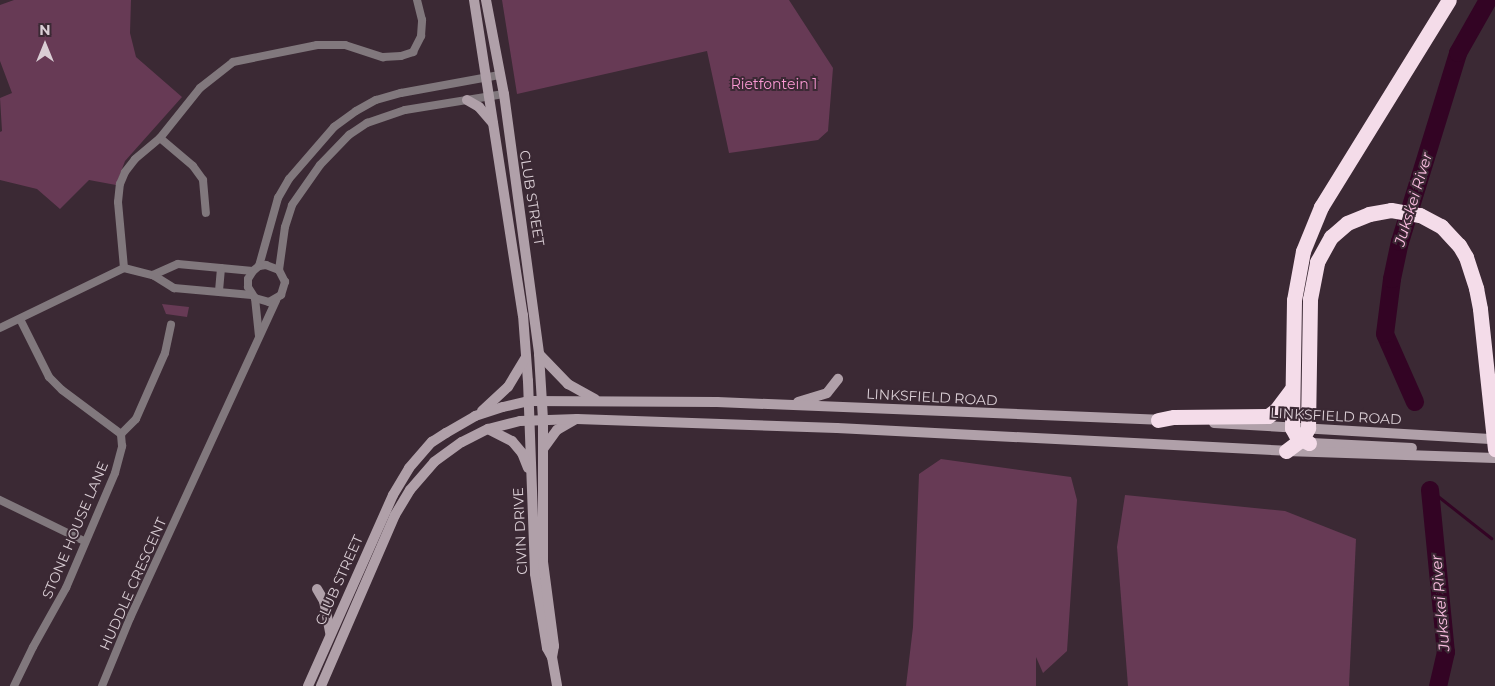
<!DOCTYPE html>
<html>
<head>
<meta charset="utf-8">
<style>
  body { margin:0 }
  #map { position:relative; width:1495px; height:686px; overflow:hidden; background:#3b2934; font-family:Montserrat,sans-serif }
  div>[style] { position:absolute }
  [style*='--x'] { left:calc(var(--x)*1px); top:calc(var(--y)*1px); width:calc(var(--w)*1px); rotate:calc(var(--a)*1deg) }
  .green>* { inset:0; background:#673a55 }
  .stream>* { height:3px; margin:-1.5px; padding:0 1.5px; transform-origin:1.5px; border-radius:1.5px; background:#330424 }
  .river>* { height:18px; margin:-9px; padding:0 9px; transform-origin:9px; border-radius:9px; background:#330424 }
  .street>* { height:8px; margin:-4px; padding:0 4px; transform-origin:4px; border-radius:4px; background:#81787d }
  .secondary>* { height:10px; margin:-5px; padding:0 5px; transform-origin:5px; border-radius:5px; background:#b0a0a9 }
  .highway>* { height:15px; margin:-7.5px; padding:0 7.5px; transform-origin:7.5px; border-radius:7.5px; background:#f4dce9 }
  span { translate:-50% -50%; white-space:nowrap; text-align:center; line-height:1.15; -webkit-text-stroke:4px #3b2934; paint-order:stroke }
  .park-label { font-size:14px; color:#fa99d3 }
  .street-label { font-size:14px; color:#daced5 }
  .water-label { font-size:15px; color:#fcbfe2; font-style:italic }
  .north { position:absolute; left:20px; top:20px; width:50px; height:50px; -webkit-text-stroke:4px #3b2934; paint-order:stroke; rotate:0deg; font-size:14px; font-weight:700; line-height:20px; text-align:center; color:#daced5 }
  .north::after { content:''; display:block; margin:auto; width:18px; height:22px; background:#daced5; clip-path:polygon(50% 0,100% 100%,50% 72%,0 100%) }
</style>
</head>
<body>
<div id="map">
  <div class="green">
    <div style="clip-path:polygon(14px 0,131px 0,130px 33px,136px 57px,182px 97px,125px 161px,116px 185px,89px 180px,60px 209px,37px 189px,0 180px,0 132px,2px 131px,0 98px,12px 93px,0 61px,0 5px)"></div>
    <div style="clip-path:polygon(502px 0,789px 0,833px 68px,828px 131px,818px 140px,729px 153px,707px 51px,517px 94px)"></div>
    <div style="clip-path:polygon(162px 304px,189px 307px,187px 317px,166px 314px)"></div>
    <div style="clip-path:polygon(941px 459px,1071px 477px,1077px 500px,1067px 651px,1043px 673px,1036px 657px,1036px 686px,906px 686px,913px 627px,919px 474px)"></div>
    <div style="clip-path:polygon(1125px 495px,1285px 511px,1356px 539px,1349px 686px,1128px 686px,1117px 547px)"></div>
  </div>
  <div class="stream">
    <div style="--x:1430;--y:490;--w:78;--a:38.2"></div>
  </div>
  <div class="river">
    <div style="--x:1415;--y:402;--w:74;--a:-113.8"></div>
    <div style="--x:1385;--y:334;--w:55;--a:-82.7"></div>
    <div style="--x:1392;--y:279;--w:38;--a:-78"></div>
    <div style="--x:1400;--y:242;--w:198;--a:-72.9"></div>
    <div style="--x:1458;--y:53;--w:61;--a:-60.5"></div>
    <div style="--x:1430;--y:490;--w:163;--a:84.4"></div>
    <div style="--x:1446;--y:652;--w:35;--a:103"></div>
  </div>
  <div class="street">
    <div style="--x:160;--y:138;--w:43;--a:40.3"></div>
    <div style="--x:193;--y:166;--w:17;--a:54"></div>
    <div style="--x:203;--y:180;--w:33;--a:85"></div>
    <div style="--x:259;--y:266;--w:71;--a:-74.4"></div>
    <div style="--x:278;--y:198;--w:22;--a:-60"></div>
    <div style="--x:289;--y:179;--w:69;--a:-49.1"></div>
    <div style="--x:334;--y:127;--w:27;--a:-36"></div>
    <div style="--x:356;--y:111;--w:23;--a:-29"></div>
    <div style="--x:376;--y:100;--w:26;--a:-16"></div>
    <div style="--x:401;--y:93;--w:100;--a:-10.4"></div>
    <div style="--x:124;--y:268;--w:66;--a:-95.2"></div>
    <div style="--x:118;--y:202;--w:18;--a:-84"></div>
    <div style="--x:120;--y:184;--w:13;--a:-67"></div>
    <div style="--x:125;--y:172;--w:16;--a:-52"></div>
    <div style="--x:135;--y:159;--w:33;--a:-40"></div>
    <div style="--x:160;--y:138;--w:64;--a:-51.3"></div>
    <div style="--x:200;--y:88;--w:42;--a:-38.2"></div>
    <div style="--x:233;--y:62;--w:86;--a:-11.4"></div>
    <div style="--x:317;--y:45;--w:28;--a:0"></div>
    <div style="--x:345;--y:45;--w:40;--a:18"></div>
    <div style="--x:383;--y:57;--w:18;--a:-3"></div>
    <div style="--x:401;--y:56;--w:13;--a:-18"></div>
    <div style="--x:413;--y:52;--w:18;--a:-63"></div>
    <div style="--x:421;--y:36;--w:16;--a:-86"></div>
    <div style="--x:422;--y:20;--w:21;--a:-104"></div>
    <div style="--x:279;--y:270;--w:43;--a:-82.1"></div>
    <div style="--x:285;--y:227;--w:23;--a:-72"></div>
    <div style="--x:292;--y:205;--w:49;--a:-55"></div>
    <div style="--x:320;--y:165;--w:42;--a:-46"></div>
    <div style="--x:349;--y:135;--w:22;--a:-34"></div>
    <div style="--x:367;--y:123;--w:40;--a:-18.9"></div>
    <div style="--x:405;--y:110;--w:100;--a:-9.2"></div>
    <div style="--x:153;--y:275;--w:27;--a:-24"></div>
    <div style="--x:178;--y:264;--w:75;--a:5.3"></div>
    <div style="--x:219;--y:291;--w:23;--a:-85"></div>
    <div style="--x:255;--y:298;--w:15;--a:16"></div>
    <div style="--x:269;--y:302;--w:14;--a:-30"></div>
    <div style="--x:281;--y:295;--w:14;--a:-73"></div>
    <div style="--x:285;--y:282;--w:13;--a:-117"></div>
    <div style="--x:279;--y:270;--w:14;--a:-159"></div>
    <div style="--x:266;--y:265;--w:7;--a:172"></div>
    <div style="--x:259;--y:266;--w:8;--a:140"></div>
    <div style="--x:253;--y:271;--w:9;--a:122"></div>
    <div style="--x:248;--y:279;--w:8;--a:90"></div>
    <div style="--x:248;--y:287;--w:13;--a:58"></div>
    <div style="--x:255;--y:298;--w:37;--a:84"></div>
    <div style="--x:20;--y:319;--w:65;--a:63.4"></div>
    <div style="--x:49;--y:377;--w:18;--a:45"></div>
    <div style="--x:62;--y:390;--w:74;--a:36.7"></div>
    <div style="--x:0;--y:328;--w:138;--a:-25.8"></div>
    <div style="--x:124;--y:268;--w:30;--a:14"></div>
    <div style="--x:153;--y:275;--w:25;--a:32"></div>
    <div style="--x:174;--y:288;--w:78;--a:5.1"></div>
    <div style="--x:121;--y:434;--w:21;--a:-45"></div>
    <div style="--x:136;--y:419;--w:72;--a:-66.3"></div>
    <div style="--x:165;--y:353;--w:29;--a:-78"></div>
    <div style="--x:0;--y:500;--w:93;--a:26"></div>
    <div style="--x:14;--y:686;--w:43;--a:-64"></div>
    <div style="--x:33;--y:647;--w:68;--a:-60.8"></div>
    <div style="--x:66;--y:588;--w:125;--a:-66.9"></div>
    <div style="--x:115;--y:473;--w:28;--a:-75"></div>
    <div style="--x:122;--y:446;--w:12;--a:-95"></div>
    <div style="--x:102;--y:686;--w:74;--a:-67.6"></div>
    <div style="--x:130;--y:618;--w:350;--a:-65.3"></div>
  </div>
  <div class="secondary">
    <div style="--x:474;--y:0;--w:319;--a:81.2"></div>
    <div style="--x:523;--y:315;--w:66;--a:85.7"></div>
    <div style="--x:528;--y:381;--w:193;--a:87.9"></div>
    <div style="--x:535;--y:574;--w:75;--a:80.8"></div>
    <div style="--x:547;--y:648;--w:10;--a:61"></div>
    <div style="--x:486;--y:0;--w:96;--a:79.2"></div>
    <div style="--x:504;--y:94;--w:262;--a:82.3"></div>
    <div style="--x:539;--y:354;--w:65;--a:86.5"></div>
    <div style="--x:543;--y:419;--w:143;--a:90"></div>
    <div style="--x:543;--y:562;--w:85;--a:82.5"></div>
    <div style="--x:554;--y:646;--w:11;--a:100"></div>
    <div style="--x:552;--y:657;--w:29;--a:80"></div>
    <div style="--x:467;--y:100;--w:14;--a:30"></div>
    <div style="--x:479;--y:107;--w:21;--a:49"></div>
    <div style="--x:539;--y:354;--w:42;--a:46"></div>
    <div style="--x:568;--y:384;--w:31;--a:29"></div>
    <div style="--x:798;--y:402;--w:30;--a:-17"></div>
    <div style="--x:827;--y:393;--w:18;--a:-52"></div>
    <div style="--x:482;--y:411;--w:35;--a:-43"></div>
    <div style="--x:508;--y:387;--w:35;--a:-59"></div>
    <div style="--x:1214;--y:423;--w:281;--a:3.3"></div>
    <div style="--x:488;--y:429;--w:27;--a:27"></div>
    <div style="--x:512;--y:441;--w:16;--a:50"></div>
    <div style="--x:522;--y:453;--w:16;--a:68"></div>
    <div style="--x:1311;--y:443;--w:101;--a:2.8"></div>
    <div style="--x:543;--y:449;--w:24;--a:-54"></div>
    <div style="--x:557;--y:430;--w:20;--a:-30"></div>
    <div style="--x:317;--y:589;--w:14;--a:60"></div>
    <div style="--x:324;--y:601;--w:33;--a:79"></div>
    <div style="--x:308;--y:686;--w:209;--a:-66"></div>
    <div style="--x:393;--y:495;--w:31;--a:-59"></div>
    <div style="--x:409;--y:468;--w:35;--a:-49"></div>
    <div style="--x:432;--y:442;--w:17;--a:-33"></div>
    <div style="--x:446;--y:433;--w:34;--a:-30"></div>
    <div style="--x:475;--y:416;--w:29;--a:-18"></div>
    <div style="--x:503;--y:407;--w:27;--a:-13"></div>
    <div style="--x:529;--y:401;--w:188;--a:0.3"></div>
    <div style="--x:717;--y:402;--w:448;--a:2.3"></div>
    <div style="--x:321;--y:686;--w:186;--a:-66.6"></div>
    <div style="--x:395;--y:515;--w:29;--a:-59"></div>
    <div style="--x:410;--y:490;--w:37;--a:-49"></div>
    <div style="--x:434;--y:462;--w:34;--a:-36"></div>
    <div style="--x:462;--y:442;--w:29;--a:-27"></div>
    <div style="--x:488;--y:429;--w:33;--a:-14"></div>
    <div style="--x:520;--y:421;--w:57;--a:-2"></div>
    <div style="--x:577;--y:419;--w:260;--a:2"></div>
    <div style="--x:837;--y:428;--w:450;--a:2.9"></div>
    <div style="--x:1286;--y:451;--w:209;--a:1.9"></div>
  </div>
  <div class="highway">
    <div style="--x:1158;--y:420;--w:16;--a:-11"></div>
    <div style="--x:1174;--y:417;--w:94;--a:-0.6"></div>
    <div style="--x:1268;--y:416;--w:10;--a:-37"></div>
    <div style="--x:1276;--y:410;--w:25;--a:-53"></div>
    <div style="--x:1309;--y:443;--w:13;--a:-153"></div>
    <div style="--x:1297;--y:437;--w:10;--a:-119"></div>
    <div style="--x:1292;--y:428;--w:128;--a:-89.1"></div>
    <div style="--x:1294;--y:300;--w:50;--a:-79.6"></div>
    <div style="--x:1303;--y:251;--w:48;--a:-67.8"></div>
    <div style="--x:1321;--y:207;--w:243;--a:-58.3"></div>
    <div style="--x:1286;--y:451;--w:20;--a:-37"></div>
    <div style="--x:1302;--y:439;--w:13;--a:-61"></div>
    <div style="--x:1308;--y:428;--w:129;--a:-89.1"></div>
    <div style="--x:1310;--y:299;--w:38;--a:-79"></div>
    <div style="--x:1317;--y:262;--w:29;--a:-61"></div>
    <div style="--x:1331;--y:237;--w:21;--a:-41"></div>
    <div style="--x:1347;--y:223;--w:24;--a:-22"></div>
    <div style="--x:1369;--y:214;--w:22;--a:-10"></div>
    <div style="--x:1391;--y:210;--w:29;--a:10"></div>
    <div style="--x:1420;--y:215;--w:24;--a:28"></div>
    <div style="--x:1441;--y:226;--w:26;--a:47"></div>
    <div style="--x:1459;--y:245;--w:14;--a:60"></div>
    <div style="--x:1466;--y:257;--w:33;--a:72"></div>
    <div style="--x:1476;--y:288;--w:21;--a:79"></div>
    <div style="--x:1480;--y:309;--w:141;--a:83.9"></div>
  </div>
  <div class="park-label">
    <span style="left:774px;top:84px">Rietfontein 1</span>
  </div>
  <div class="street-label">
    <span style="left:532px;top:198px;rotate:81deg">CLUB STREET</span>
    <span style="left:932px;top:397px;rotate:3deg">LINKSFIELD ROAD</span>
    <span style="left:1336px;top:416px;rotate:3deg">LINKSFIELD ROAD</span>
    <span style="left:75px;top:530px;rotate:-67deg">STONE HOUSE LANE</span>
    <span style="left:520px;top:531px;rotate:-93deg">CIVIN DRIVE</span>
    <span style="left:339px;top:580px;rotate:-66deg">CLUB STREET</span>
    <span style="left:133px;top:584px;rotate:-66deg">HUDDLE CRESCENT</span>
  </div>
  <div class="water-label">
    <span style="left:1413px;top:199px;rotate:-73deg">Jukskei River</span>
    <span style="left:1440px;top:603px;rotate:-95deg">Jukskei River</span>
  </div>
  <div class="north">N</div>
</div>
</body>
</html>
